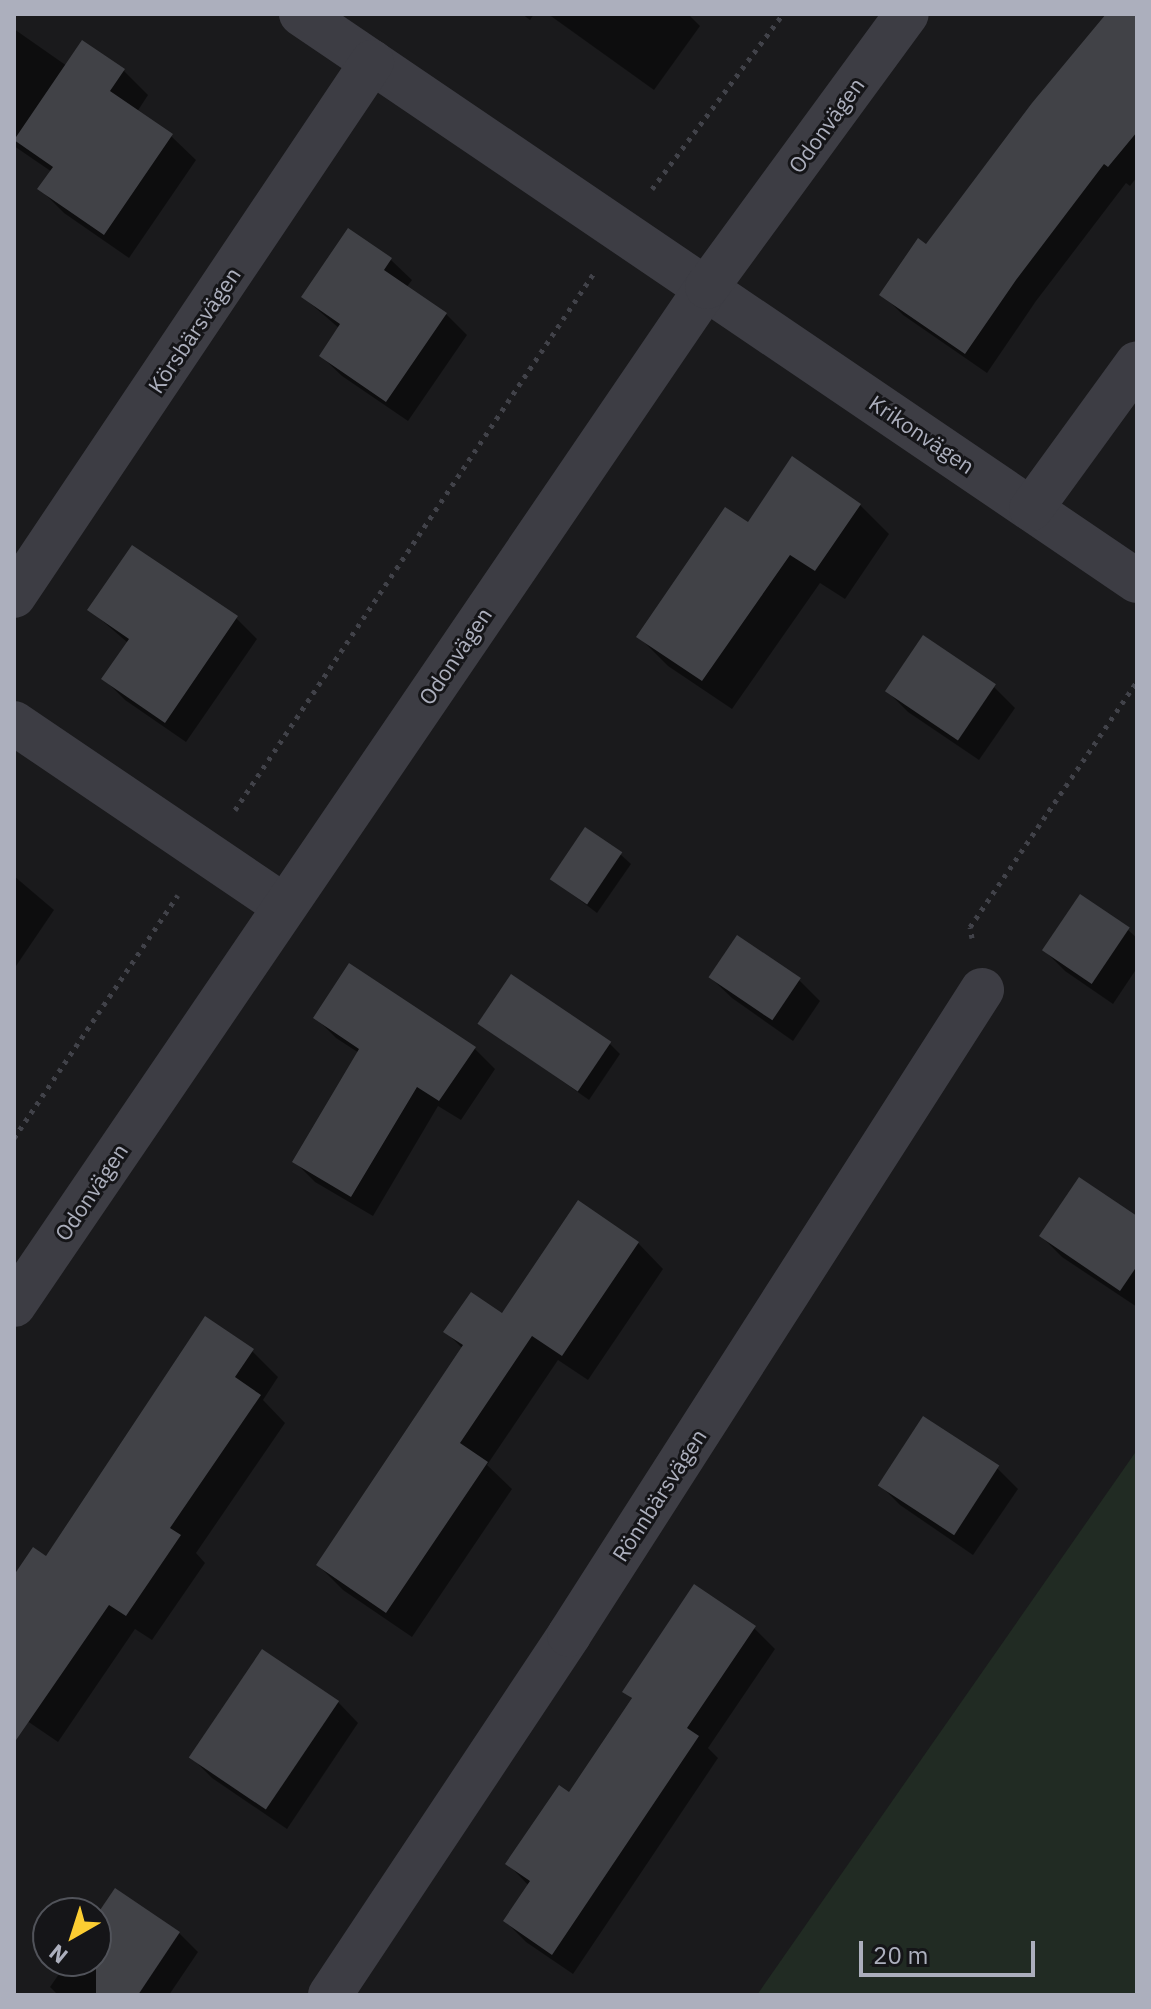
<!DOCTYPE html>
<html>
<head>
<meta charset="utf-8">
<style>
  body { margin:0 }
  #map { position:relative; width:1151px; height:2009px; overflow:hidden; background:#1a1a1c; font-family:"IBM Plex Sans",sans-serif }
  div>[style] { position:absolute }
  [style*='--x'] { left:calc(var(--x)*1px); top:calc(var(--y)*1px); width:calc(var(--w)*1px); rotate:calc(var(--a)*1deg) }
  .green>* { inset:0; background:#212b23 }
  .shadow>* { inset:0; background:#0007 }
  .building>* { inset:0; background:#414247; transform-origin:0 0 }
  .path>* { height:5px; margin-top:-2.5px; transform-origin:0; background:repeating-linear-gradient(90deg,#414249 0 4px,transparent 0 10px) }
  .minor>* { height:44px; margin:-22px; padding:0 22px; transform-origin:22px; border-radius:22px; background:#3d3d44 }
  span { translate:-50% -50%; white-space:nowrap; text-align:center; line-height:1.15; -webkit-text-stroke:6px #151518; paint-order:stroke }
  .street-label { font-size:22px; color:#acafbd }
  .frame { position:absolute; inset:0; border:16px solid #acafbd; pointer-events:none }
  .north { position:absolute; left:32px; top:1897px; width:80px; height:80px; box-sizing:border-box; background:#151518; border:2px solid #51535a; border-radius:50%; rotate:219deg; font-size:22px; font-weight:700; line-height:32px; text-align:center; color:#acafbd }
  .north::after { content:''; display:block; margin:auto; width:28px; height:36px; background:#fccd32; clip-path:polygon(50% 0,100% 100%,50% 72%,0 100%) }
  .scale { position:absolute; left:859px; top:1941px; width:176px; height:36px; box-sizing:border-box; border:4px solid #acafbd; border-top:0; padding-left:10px; font-size:24px; line-height:28px; white-space:nowrap; color:#acafbd; -webkit-text-stroke:6px #151518; paint-order:stroke }
</style>
</head>
<body>
<div id="map">
  <div class="green">
    <div style="clip-path:polygon(1137px 1450px,1137px 1995px,757px 1995px)"></div>
  </div>
  <div class="shadow">
    <div style="clip-path:polygon(522px 14px,534px 14px,530px 20px)"></div>
    <div style="clip-path:polygon(548px 14px,688px 14px,700px 26px,654px 90px)"></div>
    <div style="clip-path:polygon(1116px 14px,1137px 14px,1137px 177px,1130px 186px,1126px 183px,1036px 301px,987px 373px,903px 315px,882px 294px,926px 246px)"></div>
    <div style="clip-path:polygon(14px 29px,67px 66px,124px 71px,148px 95px,137px 112px,171px 136px,196px 160px,129px 258px,64px 213px,40px 189px,52px 172px,14px 146px)"></div>
    <div style="clip-path:polygon(391px 260px,412px 280px,406px 288px,446px 314px,467px 335px,408px 421px,342px 376px,321px 356px,340px 329px,303px 297px)"></div>
    <div style="clip-path:polygon(860px 505px,889px 534px,845px 599px,820px 583px,732px 709px,668px 666px,639px 637px,748px 525px)"></div>
    <div style="clip-path:polygon(90px 610px,236px 618px,257px 639px,186px 742px,125px 700px,104px 679px,128px 643px)"></div>
    <div style="clip-path:polygon(994px 687px,1015px 708px,979px 760px,908px 712px,887px 691px)"></div>
    <div style="clip-path:polygon(620px 854px,631px 864px,597px 913px,552px 879px)"></div>
    <div style="clip-path:polygon(14px 876px,54px 910px,14px 969px)"></div>
    <div style="clip-path:polygon(1128px 930px,1137px 938px,1137px 968px,1113px 1004px,1065px 971px,1044px 950px)"></div>
    <div style="clip-path:polygon(711px 978px,799px 980px,820px 1001px,793px 1041px,732px 998px)"></div>
    <div style="clip-path:polygon(315px 1017px,474px 1048px,495px 1069px,461px 1120px,438px 1106px,373px 1216px,315px 1182px,294px 1161px,359px 1053px,336px 1038px)"></div>
    <div style="clip-path:polygon(480px 1023px,610px 1044px,620px 1054px,589px 1100px)"></div>
    <div style="clip-path:polygon(1137px 1219px,1137px 1307px,1062px 1257px,1041px 1236px)"></div>
    <div style="clip-path:polygon(638px 1243px,663px 1269px,588px 1380px,558px 1360px,487px 1465px,512px 1489px,412px 1637px,343px 1590px,318px 1565px,463px 1349px,446px 1332px,503px 1316px)"></div>
    <div style="clip-path:polygon(252px 1351px,278px 1377px,263px 1400px,285px 1423px,196px 1553px,205px 1563px,152px 1640px,135px 1629px,58px 1742px,14px 1712px,14px 1578px,46px 1559px)"></div>
    <div style="clip-path:polygon(997px 1468px,1018px 1489px,973px 1555px,900px 1505px,879px 1484px)"></div>
    <div style="clip-path:polygon(754px 1628px,775px 1649px,708px 1748px,718px 1758px,573px 1974px,526px 1942px,505px 1921px,529px 1886px,508px 1864px,569px 1794px,633px 1700px,625px 1691px)"></div>
    <div style="clip-path:polygon(338px 1702px,358px 1723px,287px 1829px,212px 1778px,191px 1757px)"></div>
    <div style="clip-path:polygon(96px 1919px,179px 1933px,198px 1952px,169px 1995px,58px 1995px,50px 1987px,68px 1961px,96px 1961px)"></div>
  </div>
  <div class="building">
    <div style="clip-path:polygon(1106px 14px,1137px 14px,1137px 132px,1108px 167px,1104px 164px,1016px 280px,965px 354px,879px 295px,918px 238px,926px 244px,1032px 103px)"></div>
    <div style="clip-path:polygon(82px 40px,125px 69px,110px 91px,173px 134px,104px 235px,37px 189px,53px 167px,14px 140px)"></div>
    <div style="clip-path:polygon(348px 228px,392px 258px,384px 270px,447px 313px,386px 402px,319px 356px,340px 324px,301px 297px)"></div>
    <div style="clip-path:polygon(792px 456px,861px 504px,815px 571px,790px 555px,702px 681px,636px 637px,725px 507px,748px 522px)"></div>
    <div style="clip-path:polygon(132px 545px,238px 616px,165px 723px,101px 679px,129px 639px,87px 610px)"></div>
    <div style="left:923px;top:635px;width:88px;height:68px;rotate:34deg"></div>
    <div style="left:585px;top:827px;width:45px;height:63px;rotate:34deg"></div>
    <div style="left:1080px;top:894px;width:60px;height:68px;rotate:34deg"></div>
    <div style="left:737px;top:935px;width:77px;height:51px;rotate:34deg"></div>
    <div style="clip-path:polygon(349px 963px,476px 1047px,439px 1101px,417px 1087px,351px 1197px,292px 1162px,359px 1049px,313px 1018px)"></div>
    <div style="left:511px;top:974px;width:121px;height:60px;rotate:34deg"></div>
    <div style="clip-path:polygon(1079px 1177px,1137px 1216px,1137px 1266px,1120px 1291px,1039px 1236px)"></div>
    <div style="clip-path:polygon(578px 1200px,639px 1242px,562px 1356px,532px 1336px,460px 1443px,488px 1462px,386px 1613px,316px 1565px,463px 1345px,443px 1332px,471px 1292px,502px 1313px)"></div>
    <div style="clip-path:polygon(205px 1316px,254px 1349px,235px 1377px,261px 1395px,170px 1528px,181px 1535px,126px 1616px,109px 1605px,14px 1743px,14px 1575px,33px 1547px,46px 1556px)"></div>
    <div style="left:923px;top:1416px;width:91px;height:83px;rotate:33deg"></div>
    <div style="clip-path:polygon(694px 1584px,756px 1626px,687px 1728px,699px 1736px,552px 1955px,503px 1921px,530px 1881px,505px 1864px,559px 1785px,569px 1792px,632px 1698px,622px 1692px)"></div>
    <div style="left:262px;top:1649px;width:93px;height:131px;rotate:34deg"></div>
    <div style="clip-path:polygon(115px 1888px,180px 1932px,138px 1995px,96px 1995px,96px 1916px)"></div>
  </div>
  <div class="path">
    <div style="--x:652;--y:189;--w:219;--a:-53.2"></div>
    <div style="--x:235;--y:810;--w:646;--a:-56.24"></div>
    <div style="--x:972;--y:938;--w:11;--a:-100"></div>
    <div style="--x:970;--y:927;--w:297;--a:-55.8"></div>
    <div style="--x:14;--y:1138;--w:293;--a:-56"></div>
  </div>
  <div class="minor">
    <div style="--x:301;--y:14;--w:1010;--a:34.15"></div>
    <div style="--x:1031;--y:509;--w:180;--a:-54"></div>
    <div style="--x:14;--y:596;--w:643;--a:-56.16"></div>
    <div style="--x:14;--y:723;--w:326;--a:34.1"></div>
    <div style="--x:14;--y:1305;--w:1231;--a:-55.76"></div>
    <div style="--x:707;--y:287;--w:338;--a:-53.8"></div>
    <div style="--x:330;--y:1995;--w:432;--a:-56.4"></div>
    <div style="--x:569;--y:1635;--w:766;--a:-57.37"></div>
  </div>
  <div class="street-label">
    <span style="left:826px;top:125px;rotate:-54deg">Odonvägen</span>
    <span style="left:194px;top:330px;rotate:-56deg">Körsbärsvägen</span>
    <span style="left:922px;top:434px;rotate:34deg">Krikonvägen</span>
    <span style="left:455px;top:656px;rotate:-56deg">Odonvägen</span>
    <span style="left:91px;top:1192px;rotate:-56deg">Odonvägen</span>
    <span style="left:659px;top:1495px;rotate:-57deg">Rönnbärsvägen</span>
  </div>
  <div class="frame"></div>
  <div class="north">N</div>
  <div class="scale">20 m</div>
</div>
</body>
</html>
